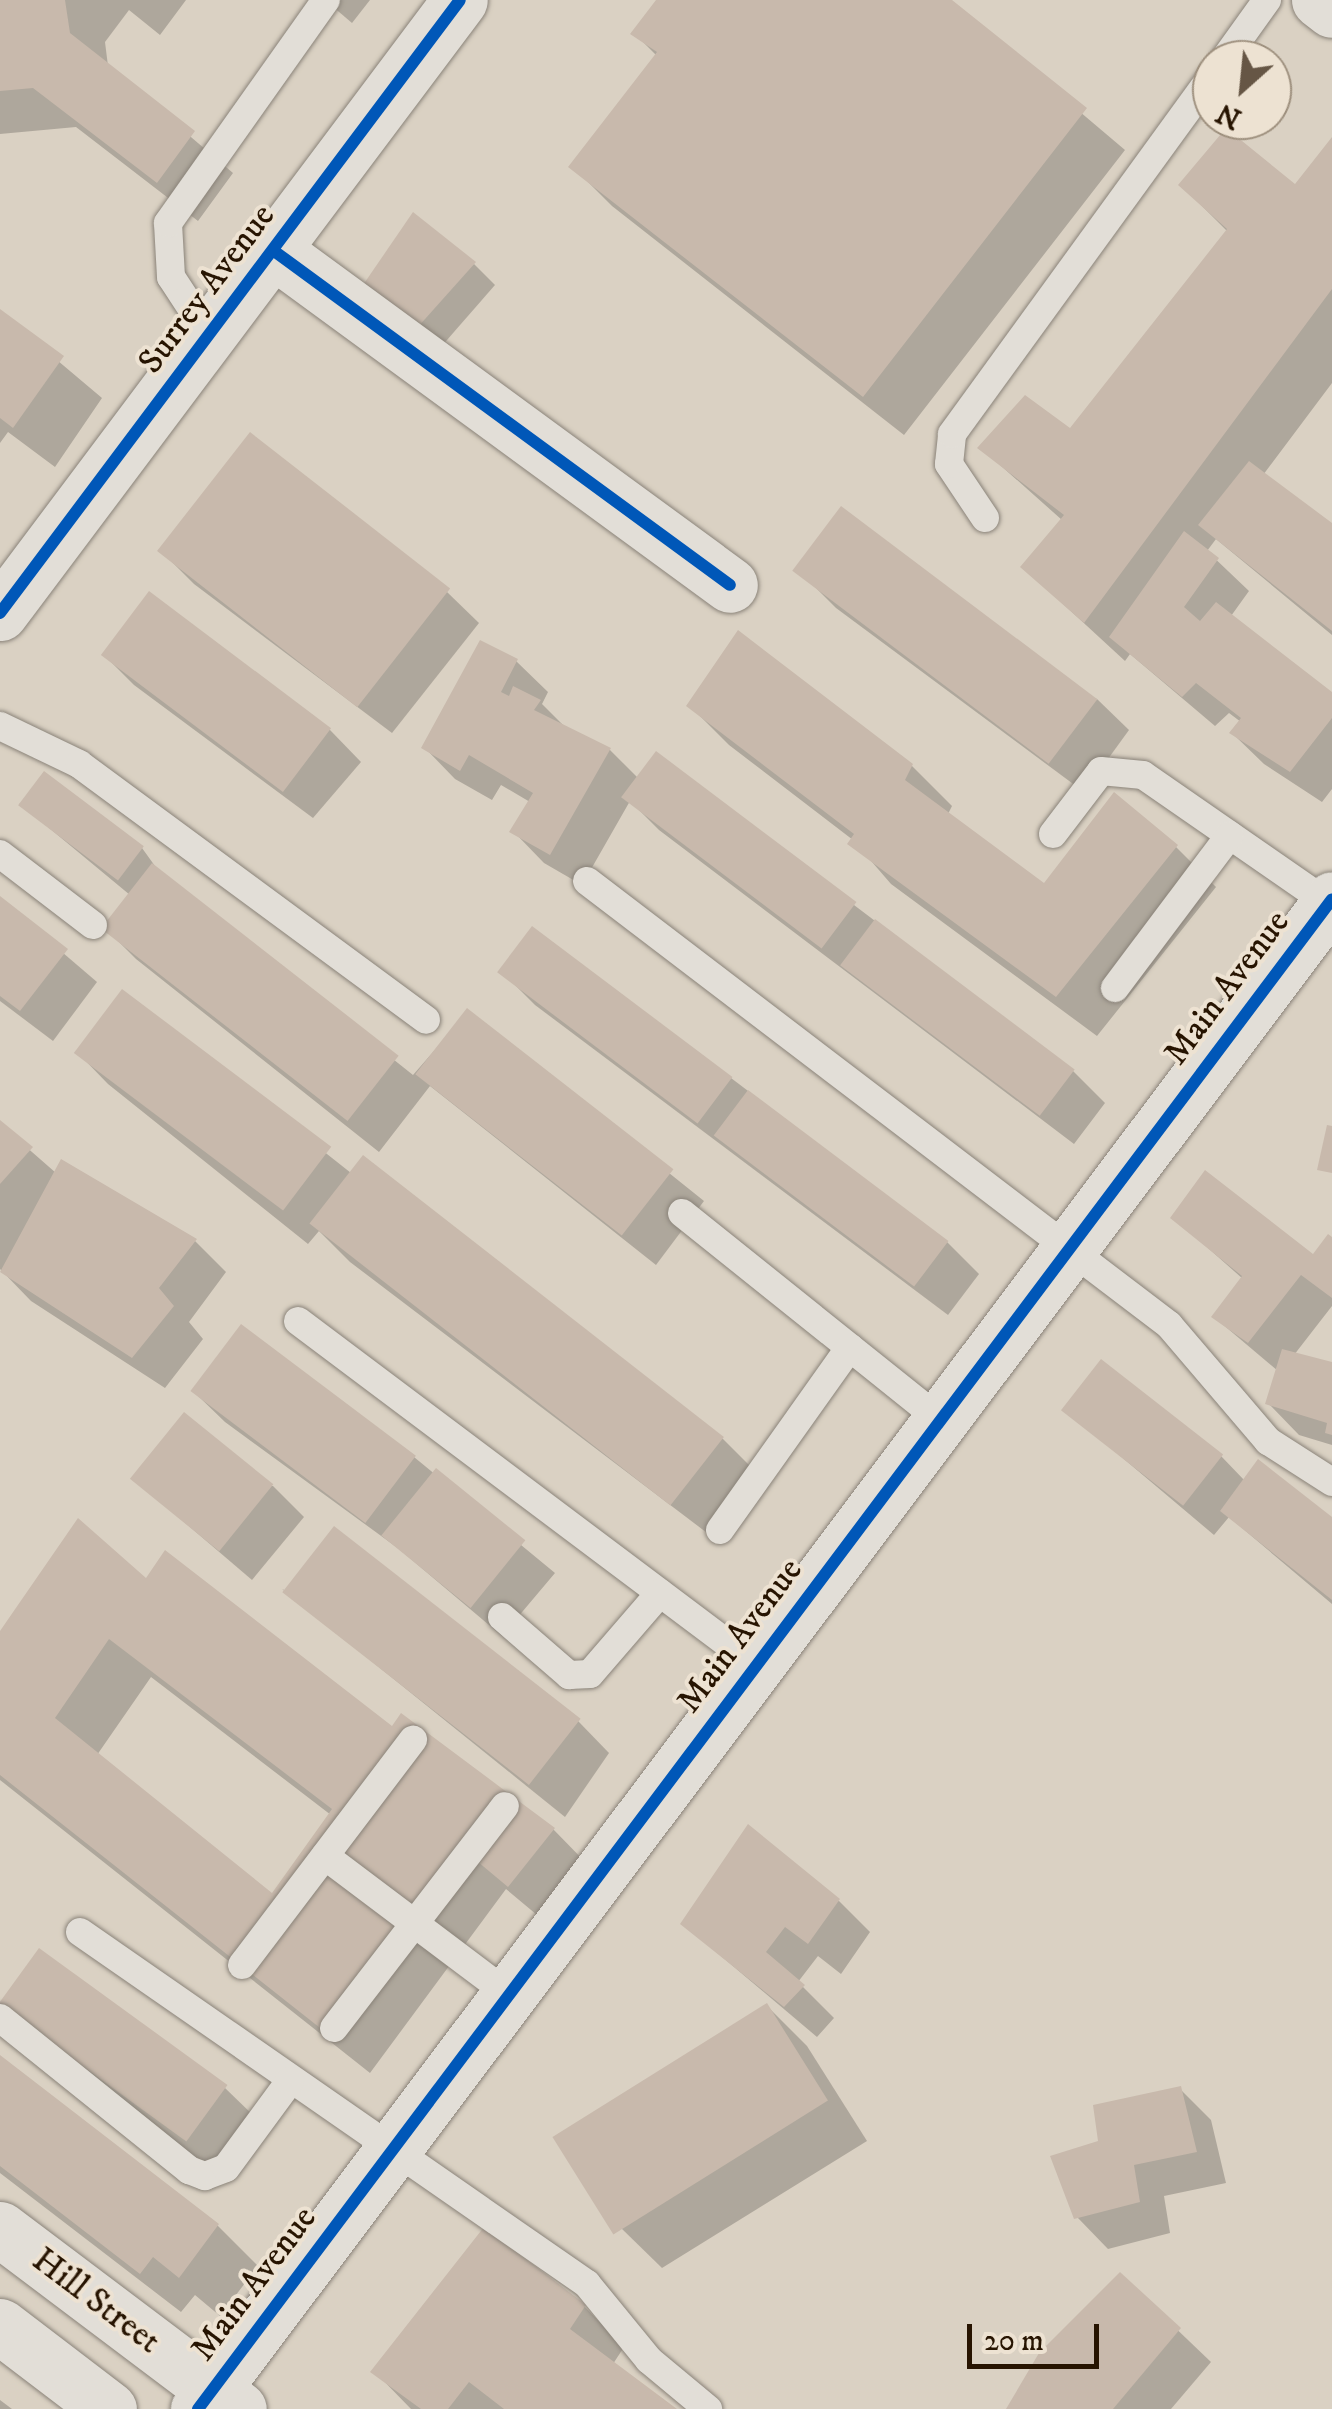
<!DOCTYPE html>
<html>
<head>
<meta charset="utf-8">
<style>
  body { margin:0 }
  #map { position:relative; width:1332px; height:2409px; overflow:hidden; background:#dad1c3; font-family:"IM FELL DW Pica",serif }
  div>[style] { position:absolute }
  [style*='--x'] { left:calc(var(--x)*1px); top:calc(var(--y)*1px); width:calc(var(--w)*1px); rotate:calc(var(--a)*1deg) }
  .shadow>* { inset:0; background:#0003 }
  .building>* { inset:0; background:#c8b9ac; transform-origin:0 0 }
  .roads { filter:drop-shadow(0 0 2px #8a8379) drop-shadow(0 0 2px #8a8379) }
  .lane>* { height:28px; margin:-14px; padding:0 14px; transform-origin:14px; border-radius:14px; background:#e2ded7 }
  .street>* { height:55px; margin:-27.5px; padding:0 27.5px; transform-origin:27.5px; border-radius:27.5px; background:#e2ded7 }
  .secondary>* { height:55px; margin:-27.5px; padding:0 27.5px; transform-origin:27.5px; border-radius:27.5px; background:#e2ded7 }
  .cycleway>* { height:12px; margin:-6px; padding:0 6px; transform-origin:6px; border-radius:6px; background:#0057b8 }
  span { translate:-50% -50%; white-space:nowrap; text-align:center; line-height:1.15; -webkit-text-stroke:8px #ede2d2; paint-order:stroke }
  .street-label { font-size:35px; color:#271401 }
  .north { position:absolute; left:1192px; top:40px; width:100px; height:100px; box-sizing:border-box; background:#ede2d2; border:2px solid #9e907e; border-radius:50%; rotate:207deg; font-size:28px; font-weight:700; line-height:40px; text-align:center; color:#271401 }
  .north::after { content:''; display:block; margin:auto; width:35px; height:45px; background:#665645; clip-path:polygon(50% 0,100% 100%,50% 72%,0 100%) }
  .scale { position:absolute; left:967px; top:2324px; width:132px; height:45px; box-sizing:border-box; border:5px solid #271401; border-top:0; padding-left:12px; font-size:30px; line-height:35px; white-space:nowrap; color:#271401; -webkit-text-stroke:8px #ede2d2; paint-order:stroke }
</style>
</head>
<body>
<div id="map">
  <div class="shadow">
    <div style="clip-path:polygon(0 0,186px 0,160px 35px,129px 10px,105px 42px,108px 66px,233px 173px,198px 221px,76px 127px,0 134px)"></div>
    <div style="clip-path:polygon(325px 0,370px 0,352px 23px)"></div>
    <div style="clip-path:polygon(660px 0,948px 0,1125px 150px,904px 435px,612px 206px,572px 166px,657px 56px,634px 33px)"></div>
    <div style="clip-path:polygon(1332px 141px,1332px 383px,1263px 475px,1332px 526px,1332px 635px,1216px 539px,1207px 551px,1249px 591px,1231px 616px,1332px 695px,1332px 789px,1322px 802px,1264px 764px,1232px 733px,1241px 722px,1229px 713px,1215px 726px,1130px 654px,1125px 661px,1023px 567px,1062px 520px,981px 448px,1070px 431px,1228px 232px,1181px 185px,1295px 187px)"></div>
    <div style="clip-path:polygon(474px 264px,495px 285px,440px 348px,387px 306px)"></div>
    <div style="clip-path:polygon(0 312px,102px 398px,55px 467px,8px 432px,0 443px)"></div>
    <div style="clip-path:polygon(163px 553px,447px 592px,479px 623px,392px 733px,194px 584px)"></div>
    <div style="clip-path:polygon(804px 576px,1097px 699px,1129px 730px,1084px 792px,836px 608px)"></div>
    <div style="clip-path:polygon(149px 594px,330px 730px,361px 762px,313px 818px,134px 685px,103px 654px)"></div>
    <div style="clip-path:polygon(516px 661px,548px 692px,542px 704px,566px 728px,610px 750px,640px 780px,656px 755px,1073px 1071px,1105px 1103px,1074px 1144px,659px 830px,630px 801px,582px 885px,544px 863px,513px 831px,530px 802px,501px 785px,492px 800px,455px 779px,424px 747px)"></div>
    <div style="clip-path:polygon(689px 705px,912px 766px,952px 806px,948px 814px,1044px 887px,1176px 847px,1216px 887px,1097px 1036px,891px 884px,853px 840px,729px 745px)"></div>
    <div style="clip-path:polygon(19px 803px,142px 848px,160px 873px,413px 1075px,468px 1012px,704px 1201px,656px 1265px,430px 1086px,379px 1152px,136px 959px,104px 927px,130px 895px)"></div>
    <div style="clip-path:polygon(0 899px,97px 982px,53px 1041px,0 1001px)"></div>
    <div style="clip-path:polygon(504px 974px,731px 1078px,947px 1242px,979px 1274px,948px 1315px,535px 1005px)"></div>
    <div style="clip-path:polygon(122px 992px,351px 1173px,723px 1439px,763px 1479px,719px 1542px,350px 1262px,319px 1231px,308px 1244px,108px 1084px,77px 1052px)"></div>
    <div style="clip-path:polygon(0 1124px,56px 1173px,195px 1241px,226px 1272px,189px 1322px,203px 1339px,165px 1388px,31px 1301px,0 1269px)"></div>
    <div style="clip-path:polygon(1173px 1217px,1313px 1258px,1332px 1240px,1332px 1306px,1294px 1355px,1332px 1365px,1332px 1445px,1299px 1435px,1268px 1403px,1278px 1371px,1214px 1317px,1243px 1279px)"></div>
    <div style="clip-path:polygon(193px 1391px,414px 1457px,555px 1573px,502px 1636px,399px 1549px,225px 1422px)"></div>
    <div style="clip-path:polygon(1067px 1411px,1221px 1456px,1245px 1481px,1332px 1520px,1332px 1604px,1229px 1517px,1214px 1535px)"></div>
    <div style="clip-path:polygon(135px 1480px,273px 1486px,304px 1517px,252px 1580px)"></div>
    <div style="clip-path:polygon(evenodd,146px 1581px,553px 1829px,593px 1870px,549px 1925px,506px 1889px,370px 2073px,0 1780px,0 1635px,146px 1581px,151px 1677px,331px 1815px,272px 1897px,97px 1755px,151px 1677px)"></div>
    <div style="clip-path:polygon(282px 1589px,578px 1721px,609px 1753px,565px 1817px)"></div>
    <div style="clip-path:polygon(839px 1901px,870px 1932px,841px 1974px,818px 1956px,798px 1982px,834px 2018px,817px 2037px,683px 1924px)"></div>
    <div style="clip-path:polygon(767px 2006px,807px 2046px,867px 2141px,662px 2268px,621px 2228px)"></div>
    <div style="clip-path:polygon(33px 2036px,225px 2088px,257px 2119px,213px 2179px)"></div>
    <div style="clip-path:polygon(0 2058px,218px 2226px,258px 2266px,220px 2316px,195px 2295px,181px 2312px,0 2173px)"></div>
    <div style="clip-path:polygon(1180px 2089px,1211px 2120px,1226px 2183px,1164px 2196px,1170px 2233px,1108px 2249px,1077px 2217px,1101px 2143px)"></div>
    <div style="clip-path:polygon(1120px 2275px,1211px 2362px,1171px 2409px,1009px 2409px)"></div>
    <div style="clip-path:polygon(584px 2306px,624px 2347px,613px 2364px,673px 2409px,411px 2409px,374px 2371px)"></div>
    <div style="clip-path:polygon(0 2400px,12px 2409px,0 2409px)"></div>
  </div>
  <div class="building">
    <div style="clip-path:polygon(0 0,65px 0,70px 33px,195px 131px,157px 183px,33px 88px,0 91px)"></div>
    <div style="clip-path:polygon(656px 0,952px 0,1087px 108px,863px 397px,568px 167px,657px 52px,630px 34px)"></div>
    <div style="clip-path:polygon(1226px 128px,1295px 184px,1332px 137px,1332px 289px,1084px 623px,1020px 567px,1064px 515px,977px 448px,1025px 395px,1070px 428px,1227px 229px,1178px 185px)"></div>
    <div style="clip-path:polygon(413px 212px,476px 262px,417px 328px,363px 285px)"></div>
    <div style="clip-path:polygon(0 309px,64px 356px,13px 428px,0 418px)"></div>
    <div style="left:250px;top:432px;width:254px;height:151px;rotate:38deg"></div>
    <div style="clip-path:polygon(1249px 461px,1332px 523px,1332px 631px,1198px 525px)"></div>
    <div style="left:841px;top:506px;width:321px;height:81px;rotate:37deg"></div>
    <div style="clip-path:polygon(1184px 531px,1219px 558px,1184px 607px,1200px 621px,1216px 602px,1332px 692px,1332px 718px,1290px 772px,1229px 733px,1241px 718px,1196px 683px,1182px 697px,1109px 637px)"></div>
    <div style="left:149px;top:591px;width:228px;height:80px;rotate:37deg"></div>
    <div style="clip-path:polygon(738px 630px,913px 764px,905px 780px,1044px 883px,1114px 792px,1178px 845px,1056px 997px,847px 844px,854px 834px,686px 706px)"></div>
    <div style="clip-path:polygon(480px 640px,518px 659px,501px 692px,509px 696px,513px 686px,541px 700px,534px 710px,611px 748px,550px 855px,509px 832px,533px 793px,469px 755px,460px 771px,421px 748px)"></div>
    <div style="left:656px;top:751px;width:251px;height:58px;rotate:37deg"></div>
    <div style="left:44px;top:771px;width:125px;height:43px;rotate:37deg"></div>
    <div style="left:152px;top:863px;width:313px;height:83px;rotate:38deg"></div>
    <div style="clip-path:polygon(0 896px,68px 949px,20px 1011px,0 996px)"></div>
    <div style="left:875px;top:919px;width:250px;height:58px;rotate:37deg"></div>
    <div style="left:532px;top:926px;width:251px;height:58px;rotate:37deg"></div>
    <div style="left:122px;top:989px;width:262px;height:80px;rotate:37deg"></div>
    <div style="left:467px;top:1008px;width:262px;height:84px;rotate:38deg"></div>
    <div style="left:748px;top:1090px;width:251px;height:57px;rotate:37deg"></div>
    <div style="clip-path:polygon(0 1120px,33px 1147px,0 1184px)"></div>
    <div style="clip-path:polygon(1327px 1125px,1332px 1126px,1332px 1173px,1317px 1170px)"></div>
    <div style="left:363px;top:1155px;width:458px;height:87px;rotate:38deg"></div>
    <div style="clip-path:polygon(61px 1159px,197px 1239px,159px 1288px,174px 1306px,132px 1358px,0 1272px)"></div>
    <div style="clip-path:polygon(1205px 1170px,1313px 1254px,1328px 1234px,1332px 1237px,1332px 1298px,1301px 1275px,1248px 1343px,1211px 1317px,1242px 1276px,1170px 1218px)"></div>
    <div style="left:241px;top:1324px;width:219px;height:84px;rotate:37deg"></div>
    <div style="clip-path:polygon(1282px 1349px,1332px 1362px,1332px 1435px,1325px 1433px,1327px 1423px,1265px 1404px)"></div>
    <div style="left:1101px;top:1359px;width:155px;height:65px;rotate:38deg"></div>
    <div style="left:184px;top:1412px;width:115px;height:86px;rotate:39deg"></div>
    <div style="clip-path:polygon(1258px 1459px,1332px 1517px,1332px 1600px,1220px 1511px)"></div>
    <div style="left:436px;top:1468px;width:115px;height:87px;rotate:39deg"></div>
    <div style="clip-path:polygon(evenodd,78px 1518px,146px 1578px,165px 1550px,392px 1726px,401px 1713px,555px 1828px,508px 1887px,465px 1851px,329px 2035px,0 1775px,0 1631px,78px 1518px,109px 1639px,332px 1809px,272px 1893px,55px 1718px,109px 1639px)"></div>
    <div style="left:334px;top:1526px;width:313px;height:84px;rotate:38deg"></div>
    <div style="clip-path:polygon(748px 1824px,840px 1899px,808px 1944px,785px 1927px,766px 1952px,805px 1985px,784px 2007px,680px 1924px)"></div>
    <div style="left:39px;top:1948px;width:233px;height:70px;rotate:36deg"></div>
    <div style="left:767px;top:2003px;width:115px;height:253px;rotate:58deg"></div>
    <div style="clip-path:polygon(0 2055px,219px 2224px,179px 2278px,153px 2257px,140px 2274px,0 2166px)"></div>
    <div style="clip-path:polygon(1181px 2086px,1197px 2152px,1134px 2165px,1140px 2202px,1074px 2219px,1050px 2156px,1098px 2141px,1093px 2105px)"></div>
    <div style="clip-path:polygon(484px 2227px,586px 2305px,570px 2329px,677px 2409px,504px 2409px,469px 2382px,448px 2409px,421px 2409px,370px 2372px)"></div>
    <div style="clip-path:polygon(1120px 2272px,1181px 2328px,1113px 2409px,1006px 2409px,1039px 2353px)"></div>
  </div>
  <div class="roads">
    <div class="lane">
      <div style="--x:1224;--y:60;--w:74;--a:-54.4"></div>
      <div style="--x:209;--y:335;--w:69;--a:-123.2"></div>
      <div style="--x:171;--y:277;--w:54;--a:-93.2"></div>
      <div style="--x:168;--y:223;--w:273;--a:-54.7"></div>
      <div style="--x:985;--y:518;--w:65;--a:-123.7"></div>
      <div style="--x:949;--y:464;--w:30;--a:-84"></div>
      <div style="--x:952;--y:434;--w:442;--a:-54"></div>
      <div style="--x:0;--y:726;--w:88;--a:25.7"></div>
      <div style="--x:79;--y:764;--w:431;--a:36.4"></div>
      <div style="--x:1053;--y:834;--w:79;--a:-52.7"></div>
      <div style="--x:1101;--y:771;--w:42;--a:5.4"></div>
      <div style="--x:1143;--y:775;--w:226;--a:34.7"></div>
      <div style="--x:0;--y:854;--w:117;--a:37.4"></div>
      <div style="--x:587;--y:881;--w:732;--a:37.34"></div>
      <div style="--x:1169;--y:1325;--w:153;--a:49.5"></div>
      <div style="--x:1268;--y:1441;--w:76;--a:32.6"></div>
      <div style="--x:1115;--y:988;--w:191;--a:-53.1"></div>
      <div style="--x:682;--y:1213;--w:331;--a:38.7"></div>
      <div style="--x:298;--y:1321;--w:573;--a:36.91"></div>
      <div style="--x:720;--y:1530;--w:224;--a:-54.6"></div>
      <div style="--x:502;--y:1617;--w:89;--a:40.9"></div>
      <div style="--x:569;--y:1675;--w:21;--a:-3"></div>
      <div style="--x:590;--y:1674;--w:107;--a:-49.2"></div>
      <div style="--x:325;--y:1856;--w:229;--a:37"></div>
      <div style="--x:80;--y:1932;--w:617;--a:34.77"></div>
      <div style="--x:587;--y:2284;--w:98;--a:50.8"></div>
      <div style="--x:649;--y:2360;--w:77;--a:39.7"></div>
      <div style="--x:242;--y:1965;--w:283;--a:-52.8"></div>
      <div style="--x:0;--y:2018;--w:243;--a:38.8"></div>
      <div style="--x:189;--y:2170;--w:17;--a:21"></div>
      <div style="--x:205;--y:2176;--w:22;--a:-21"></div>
      <div style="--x:226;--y:2168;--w:108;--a:-53.7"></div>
      <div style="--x:334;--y:2028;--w:280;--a:-52.4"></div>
    </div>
    <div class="street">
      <div style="--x:274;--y:251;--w:565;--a:36.22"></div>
      <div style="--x:0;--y:613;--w:766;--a:-53.12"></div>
    </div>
    <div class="secondary">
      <div style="--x:1319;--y:0;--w:16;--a:38"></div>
      <div style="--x:0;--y:2229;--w:299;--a:37"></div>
      <div style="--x:0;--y:2326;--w:137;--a:37.3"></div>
      <div style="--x:198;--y:2409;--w:1888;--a:-53.09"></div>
    </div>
  </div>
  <div class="cycleway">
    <div style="--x:274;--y:251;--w:565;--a:36.22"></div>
    <div style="--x:0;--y:613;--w:766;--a:-53.12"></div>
    <div style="--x:198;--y:2409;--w:1888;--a:-53.09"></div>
  </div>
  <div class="street-label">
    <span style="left:207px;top:289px;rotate:-53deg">Surrey Avenue</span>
    <span style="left:1227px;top:988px;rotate:-53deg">Main Avenue</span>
    <span style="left:740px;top:1636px;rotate:-53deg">Main Avenue</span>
    <span style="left:254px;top:2284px;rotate:-53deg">Main Avenue</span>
    <span style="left:96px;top:2301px;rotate:37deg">Hill Street</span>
  </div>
  <div class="north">N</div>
  <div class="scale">20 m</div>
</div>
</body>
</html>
